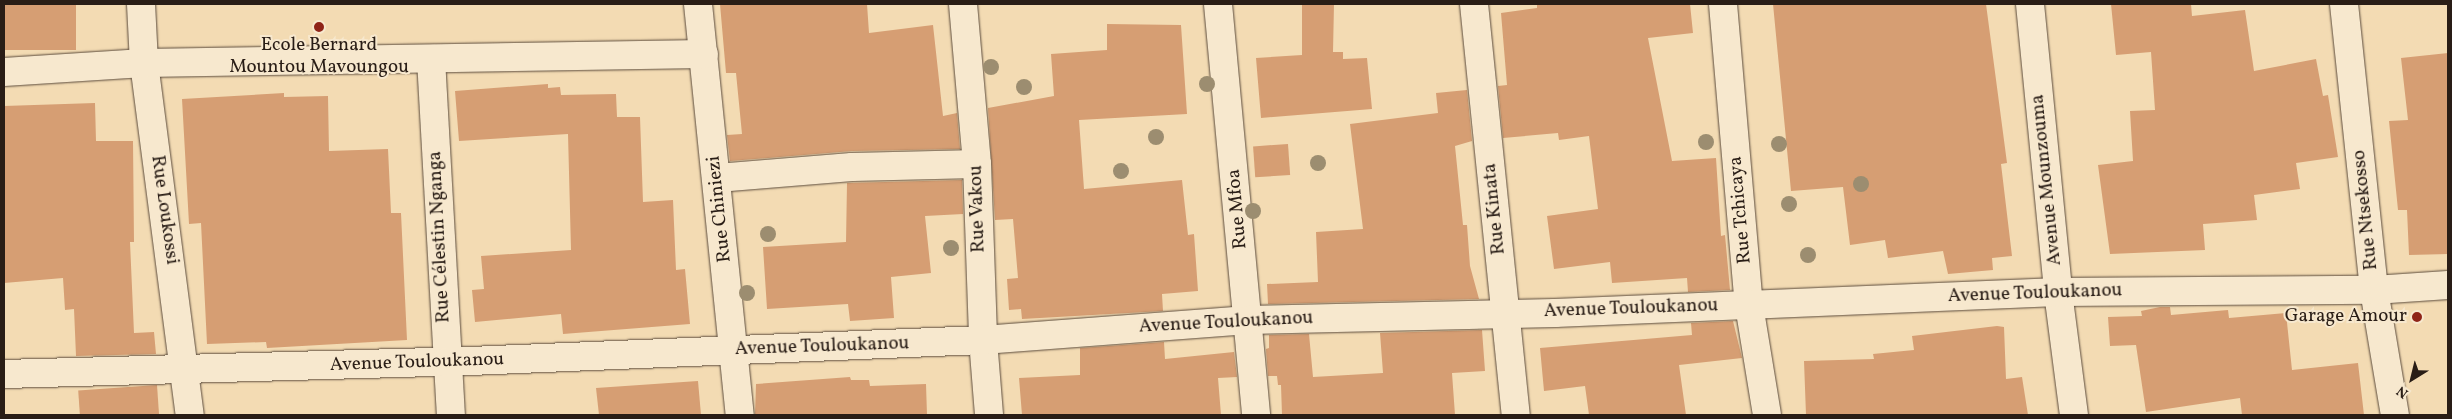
<!DOCTYPE html>
<html>
<head>
<meta charset="utf-8">
<style>
  body { margin:0 }
  #map { position:relative; width:2452px; height:419px; overflow:hidden; background:#f3dbb3; font-family:Vollkorn,serif }
  div>[style] { position:absolute }
  [style*='--x'] { left:calc(var(--x)*1px); top:calc(var(--y)*1px); width:calc(var(--w)*1px); rotate:calc(var(--a)*1deg) }
  .building>* { inset:0; background:#d69e73; transform-origin:0 0 }
  .roads { filter:drop-shadow(0 0 1px #5c4c3d) drop-shadow(0 0 1px #5c4c3d) }
  .minor>* { height:28px; margin:-14px; padding:0 14px; transform-origin:14px; border-radius:14px; background:#f7e8ce }
  .trees>* { width:16px; height:16px; margin:-8px; border-radius:50%; background:#9c8d70 }
  .dots>* { width:14px; height:14px; translate:-50% -50%; box-sizing:border-box; border:2px solid #f7e8ce; border-radius:50% }
  span { translate:-50% -50%; white-space:nowrap; text-align:center; line-height:1.15; -webkit-text-stroke:4px #f7e8ce; paint-order:stroke }
  .poi-label { font-size:19px; color:#291d16 }
  .right { translate:-100% -50%; text-align:right }
  .street-label { font-size:19px; color:#291d16 }
  .frame { position:absolute; inset:0; border:5px solid #291d16; pointer-events:none }
  .north { position:absolute; left:2387px; top:354px; width:50px; height:50px; -webkit-text-stroke:4px #f7e8ce; paint-order:stroke; rotate:216deg; font-size:14px; font-weight:700; line-height:20px; text-align:center; color:#291d16 }
  .north::after { content:''; display:block; margin:auto; width:18px; height:22px; background:#291d16; clip-path:polygon(50% 0,100% 100%,50% 72%,0 100%) }
</style>
</head>
<body>
<div id="map">
  <div class="building">
    <div style="left:4px;top:4px;width:72px;height:46px"></div>
    <div style="clip-path:polygon(720px 4px,867px 4px,869px 33px,933px 25px,943px 116px,957px 113px,960px 149px,852px 151px,730px 161px,727px 135px,742px 134px,736px 73px,726px 73px)"></div>
    <div style="clip-path:polygon(1302px 4px,1334px 4px,1333px 52px,1343px 52px,1343px 59px,1367px 58px,1372px 109px,1261px 118px,1256px 58px,1302px 55px)"></div>
    <div style="clip-path:polygon(1537px 4px,1690px 4px,1693px 33px,1648px 38px,1672px 161px,1716px 158px,1721px 236px,1725px 235px,1730px 290px,1688px 292px,1687px 278px,1612px 283px,1610px 262px,1554px 269px,1547px 216px,1598px 209px,1589px 136px,1559px 140px,1558px 133px,1503px 138px,1498px 86px,1507px 85px,1501px 13px,1537px 8px)"></div>
    <div style="clip-path:polygon(1773px 4px,1986px 4px,2007px 163px,2001px 164px,2012px 256px,1992px 258px,1993px 270px,1948px 274px,1943px 251px,1888px 258px,1885px 240px,1850px 245px,1843px 187px,1791px 191px)"></div>
    <div style="clip-path:polygon(2111px 4px,2191px 4px,2192px 16px,2245px 10px,2254px 71px,2316px 59px,2323px 96px,2328px 95px,2338px 157px,2296px 163px,2300px 189px,2254px 195px,2257px 220px,2203px 224px,2205px 250px,2110px 254px,2098px 165px,2133px 161px,2130px 111px,2155px 110px,2151px 52px,2116px 55px)"></div>
    <div style="clip-path:polygon(1107px 24px,1181px 25px,1187px 114px,1079px 120px,1084px 189px,1182px 180px,1188px 235px,1194px 234px,1198px 291px,1162px 294px,1163px 311px,1022px 319px,1021px 309px,1009px 310px,1007px 279px,1018px 278px,1013px 219px,995px 220px,988px 108px,1054px 96px,1051px 54px,1107px 50px)"></div>
    <div style="clip-path:polygon(2448px 53px,2448px 254px,2409px 255px,2407px 210px,2398px 210px,2389px 121px,2408px 120px,2401px 58px)"></div>
    <div style="clip-path:polygon(548px 84px,548px 88px,560px 87px,561px 95px,616px 94px,617px 117px,640px 117px,643px 202px,673px 200px,676px 270px,685px 269px,690px 324px,563px 334px,561px 314px,475px 322px,472px 290px,484px 289px,481px 256px,571px 250px,568px 134px,459px 141px,455px 91px)"></div>
    <div style="clip-path:polygon(1467px 90px,1472px 141px,1455px 146px,1463px 225px,1467px 225px,1470px 266px,1479px 299px,1268px 304px,1267px 284px,1318px 282px,1316px 232px,1363px 229px,1350px 124px,1438px 113px,1436px 93px)"></div>
    <div style="clip-path:polygon(284px 93px,284px 97px,328px 96px,329px 151px,388px 149px,391px 213px,401px 213px,407px 340px,267px 348px,266px 342px,207px 344px,201px 223px,189px 224px,182px 99px)"></div>
    <div style="clip-path:polygon(95px 103px,96px 141px,133px 141px,134px 242px,130px 242px,134px 333px,154px 332px,156px 354px,76px 356px,74px 309px,65px 310px,63px 278px,4px 283px,4px 106px)"></div>
    <div style="left:1288px;top:144px;width:31px;height:35px;rotate:86deg"></div>
    <div style="clip-path:polygon(962px 180px,963px 214px,925px 216px,931px 273px,891px 277px,894px 318px,850px 321px,848px 304px,767px 309px,763px 247px,846px 242px,847px 183px)"></div>
    <div style="clip-path:polygon(2160px 307px,2170px 307px,2171px 315px,2228px 310px,2229px 318px,2286px 313px,2292px 370px,2358px 363px,2364px 415px,2242px 415px,2240px 398px,2146px 412px,2136px 345px,2110px 346px,2108px 317px,2142px 316px,2141px 311px)"></div>
    <div style="clip-path:polygon(1733px 321px,1742px 358px,1679px 365px,1686px 415px,1589px 415px,1585px 386px,1544px 391px,1540px 348px,1692px 335px,1691px 323px)"></div>
    <div style="clip-path:polygon(1997px 326px,2004px 327px,2006px 379px,2022px 377px,2028px 415px,1806px 415px,1804px 361px,1874px 359px,1873px 354px,1914px 350px,1912px 336px)"></div>
    <div style="clip-path:polygon(1482px 330px,1485px 371px,1452px 373px,1455px 415px,1282px 415px,1281px 385px,1278px 385px,1277px 376px,1268px 376px,1266px 349px,1269px 348px,1269px 335px,1309px 334px,1313px 377px,1383px 373px,1380px 333px)"></div>
    <div style="clip-path:polygon(1164px 342px,1165px 359px,1234px 352px,1237px 377px,1218px 378px,1221px 415px,1022px 415px,1019px 378px,1080px 375px,1080px 348px)"></div>
    <div style="clip-path:polygon(850px 377px,851px 380px,869px 380px,870px 386px,926px 384px,927px 415px,755px 415px,756px 384px)"></div>
    <div style="clip-path:polygon(698px 381px,701px 415px,599px 415px,596px 388px)"></div>
    <div style="left:157px;top:385px;width:30px;height:79px;rotate:86deg"></div>
  </div>
  <div class="roads">
    <div class="minor">
      <div style="--x:141;--y:4;--w:59;--a:87.1"></div>
      <div style="--x:144;--y:63;--w:355;--a:82.6"></div>
      <div style="--x:698;--y:4;--w:413;--a:84.2"></div>
      <div style="--x:963;--y:4;--w:161;--a:85"></div>
      <div style="--x:977;--y:164;--w:176;--a:88"></div>
      <div style="--x:983;--y:340;--w:75;--a:85.4"></div>
      <div style="--x:1218;--y:4;--w:413;--a:84.7"></div>
      <div style="--x:1474;--y:4;--w:413;--a:84.2"></div>
      <div style="--x:1723;--y:4;--w:302;--a:85.1"></div>
      <div style="--x:1749;--y:305;--w:111;--a:80.7"></div>
      <div style="--x:2030;--y:4;--w:289;--a:84.4"></div>
      <div style="--x:2058;--y:292;--w:124;--a:82.6"></div>
      <div style="--x:2344;--y:4;--w:288;--a:84"></div>
      <div style="--x:2374;--y:290;--w:127;--a:80.5"></div>
      <div style="--x:431;--y:59;--w:357;--a:86.8"></div>
      <div style="--x:4;--y:72;--w:140;--a:-3.7"></div>
      <div style="--x:144;--y:63;--w:560;--a:-0.92"></div>
      <div style="--x:717;--y:178;--w:135;--a:-4.7"></div>
      <div style="--x:852;--y:167;--w:125;--a:-1.4"></div>
      <div style="--x:4;--y:374;--w:442;--a:-1.6"></div>
      <div style="--x:446;--y:362;--w:537;--a:-2.35"></div>
      <div style="--x:983;--y:340;--w:266;--a:-4.3"></div>
      <div style="--x:1248;--y:320;--w:307;--a:-1.3"></div>
      <div style="--x:1555;--y:313;--w:503;--a:-2.39"></div>
      <div style="--x:2058;--y:292;--w:316;--a:-0.4"></div>
      <div style="--x:2374;--y:290;--w:74;--a:-3.9"></div>
    </div>
  </div>
  <div class="trees">
    <div style="left:991px;top:67px"></div>
    <div style="left:1207px;top:84px"></div>
    <div style="left:1024px;top:87px"></div>
    <div style="left:1156px;top:137px"></div>
    <div style="left:1706px;top:142px"></div>
    <div style="left:1779px;top:144px"></div>
    <div style="left:1318px;top:163px"></div>
    <div style="left:1121px;top:171px"></div>
    <div style="left:1861px;top:184px"></div>
    <div style="left:1789px;top:204px"></div>
    <div style="left:1253px;top:211px"></div>
    <div style="left:768px;top:234px"></div>
    <div style="left:951px;top:248px"></div>
    <div style="left:1808px;top:255px"></div>
    <div style="left:747px;top:293px"></div>
  </div>
  <div class="dots">
    <div style="left:319px;top:27px;background:#8f2418"></div>
    <div style="left:2417px;top:317px;background:#8f2418"></div>
  </div>
  <div class="poi-label">
    <span style="left:319px;top:57px">Ecole Bernard<br>Mountou Mavoungou</span>
    <span class="right" style="left:2407px;top:317px">Garage Amour</span>
  </div>
  <div class="street-label">
    <span style="left:2047px;top:180px;rotate:-96deg">Avenue Mounzouma</span>
    <span style="left:720px;top:209px;rotate:-96deg">Rue Chiniezi</span>
    <span style="left:978px;top:209px;rotate:-92deg">Rue Vakou</span>
    <span style="left:1238px;top:209px;rotate:-95deg">Rue Mfoa</span>
    <span style="left:1495px;top:209px;rotate:-96deg">Rue Kinata</span>
    <span style="left:164px;top:210px;rotate:82deg">Rue Loukossi</span>
    <span style="left:1741px;top:210px;rotate:-95deg">Rue Tchicaya</span>
    <span style="left:2366px;top:210px;rotate:-96deg">Rue Ntsekosso</span>
    <span style="left:440px;top:237px;rotate:-93deg">Rue Célestin Nganga</span>
    <span style="left:2035px;top:294px;rotate:-2deg">Avenue Touloukanou</span>
    <span style="left:1631px;top:309px;rotate:-2deg">Avenue Touloukanou</span>
    <span style="left:1226px;top:323px;rotate:-3deg">Avenue Touloukanou</span>
    <span style="left:822px;top:347px;rotate:-2deg">Avenue Touloukanou</span>
    <span style="left:417px;top:363px;rotate:-2deg">Avenue Touloukanou</span>
  </div>
  <div class="frame"></div>
  <div class="north">N</div>
</div>
</body>
</html>
